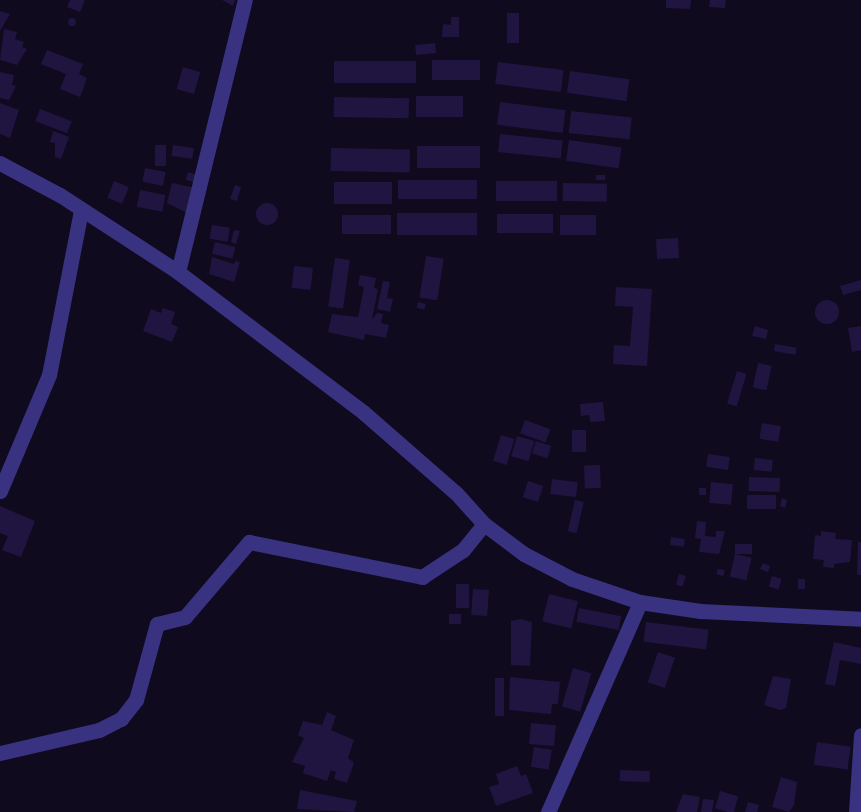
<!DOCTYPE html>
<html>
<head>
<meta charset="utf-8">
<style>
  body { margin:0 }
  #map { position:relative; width:861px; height:812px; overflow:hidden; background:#0f0a1e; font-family:"Source Sans 3",sans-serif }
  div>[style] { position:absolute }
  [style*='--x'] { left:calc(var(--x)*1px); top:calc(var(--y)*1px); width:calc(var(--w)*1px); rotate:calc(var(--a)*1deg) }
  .building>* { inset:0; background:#201540; transform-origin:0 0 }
  .round { border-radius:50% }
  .minor>* { height:15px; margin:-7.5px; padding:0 7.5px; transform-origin:7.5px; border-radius:7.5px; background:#393280 }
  span { translate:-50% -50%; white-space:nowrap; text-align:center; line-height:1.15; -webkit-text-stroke:5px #0f0a1e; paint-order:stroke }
</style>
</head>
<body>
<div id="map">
  <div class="building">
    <div style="clip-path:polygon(70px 0,85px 0,80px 12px,67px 7px)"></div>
    <div style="clip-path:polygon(222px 0,235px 0,233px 6px)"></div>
    <div style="clip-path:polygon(666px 0,691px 0,690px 9px,666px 8px)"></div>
    <div style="clip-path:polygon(710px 0,726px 0,725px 8px,709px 7px)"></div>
    <div style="clip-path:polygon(0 11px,10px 14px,0 31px)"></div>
    <div style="left:507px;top:13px;width:12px;height:30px"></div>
    <div style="clip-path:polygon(451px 17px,459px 17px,459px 37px,442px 37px,443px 24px,451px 25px)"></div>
    <div class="round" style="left:68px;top:18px;width:8px;height:8px"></div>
    <div style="clip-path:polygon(4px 29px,17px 32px,15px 39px,24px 42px,22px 47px,27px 49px,17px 65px,0 60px)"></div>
    <div style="left:435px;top:43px;width:10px;height:20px;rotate:84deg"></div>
    <div style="clip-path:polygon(47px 50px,83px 64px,79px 74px,87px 78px,80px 97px,60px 89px,66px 74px,41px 64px)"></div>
    <div style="left:432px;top:60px;width:48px;height:20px"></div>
    <div style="left:416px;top:61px;width:22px;height:82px;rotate:90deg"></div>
    <div style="left:498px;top:62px;width:66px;height:22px;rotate:7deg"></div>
    <div style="left:183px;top:67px;width:18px;height:23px;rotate:16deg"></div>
    <div style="left:570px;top:71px;width:60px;height:22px;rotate:8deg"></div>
    <div style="clip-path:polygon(0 72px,14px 75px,12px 85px,16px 86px,9px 100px,0 98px)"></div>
    <div style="left:416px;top:96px;width:47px;height:21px"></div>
    <div style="left:334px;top:97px;width:75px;height:20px;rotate:1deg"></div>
    <div style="left:500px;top:102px;width:66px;height:23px;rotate:7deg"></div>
    <div style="clip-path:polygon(0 103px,19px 110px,10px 138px,0 134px)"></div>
    <div style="left:40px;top:109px;width:34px;height:13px;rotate:21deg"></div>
    <div style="left:571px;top:111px;width:61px;height:22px;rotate:6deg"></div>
    <div style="clip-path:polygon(53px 131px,69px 137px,61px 159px,55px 157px,55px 143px,50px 142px)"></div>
    <div style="left:500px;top:134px;width:63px;height:18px;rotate:6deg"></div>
    <div style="left:569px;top:140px;width:53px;height:21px;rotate:8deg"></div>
    <div style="left:155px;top:145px;width:11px;height:21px"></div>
    <div style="left:173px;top:145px;width:21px;height:11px;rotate:8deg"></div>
    <div style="left:417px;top:146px;width:63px;height:22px"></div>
    <div style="left:331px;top:148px;width:79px;height:23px;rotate:1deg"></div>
    <div style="left:145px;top:168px;width:21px;height:14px;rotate:11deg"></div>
    <div style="left:188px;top:172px;width:10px;height:8px;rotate:17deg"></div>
    <div style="left:596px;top:175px;width:9px;height:5px"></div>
    <div style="left:477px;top:180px;width:19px;height:79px;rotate:90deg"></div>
    <div style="left:114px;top:181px;width:16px;height:18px;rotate:22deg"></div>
    <div style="left:496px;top:181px;width:61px;height:20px"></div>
    <div style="left:392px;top:182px;width:22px;height:58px;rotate:90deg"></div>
    <div style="clip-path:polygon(172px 183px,196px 188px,187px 213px,167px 203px)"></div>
    <div style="left:563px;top:183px;width:44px;height:18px;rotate:1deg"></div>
    <div style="clip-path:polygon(235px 185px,241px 187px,237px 201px,230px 199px)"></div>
    <div style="left:140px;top:190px;width:26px;height:17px;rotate:11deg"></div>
    <div class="round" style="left:256px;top:203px;width:22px;height:22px"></div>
    <div style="left:477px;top:213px;width:22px;height:80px;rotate:90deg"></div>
    <div style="left:497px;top:214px;width:56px;height:19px"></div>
    <div style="left:391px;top:215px;width:19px;height:49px;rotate:90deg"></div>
    <div style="left:560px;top:215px;width:36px;height:20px"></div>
    <div style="left:212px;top:225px;width:18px;height:14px;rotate:9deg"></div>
    <div style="clip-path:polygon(234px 230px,240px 231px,236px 244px,231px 242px)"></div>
    <div style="left:678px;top:238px;width:20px;height:22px;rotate:87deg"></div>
    <div style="left:215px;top:242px;width:21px;height:12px;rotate:14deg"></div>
    <div style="left:426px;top:256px;width:18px;height:42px;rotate:9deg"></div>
    <div style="clip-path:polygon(212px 257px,234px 264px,235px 261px,240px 262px,234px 282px,209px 274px)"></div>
    <div style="left:335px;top:258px;width:15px;height:49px;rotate:8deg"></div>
    <div style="left:294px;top:266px;width:19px;height:22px;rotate:6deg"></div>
    <div style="clip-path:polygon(360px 275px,376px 278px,374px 288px,378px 289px,372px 320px,377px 313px,383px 314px,381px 323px,389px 325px,386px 338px,365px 334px,364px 340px,328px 332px,332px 314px,358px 317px,364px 287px,358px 285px)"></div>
    <div style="clip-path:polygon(861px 280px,861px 290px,843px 295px,840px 286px)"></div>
    <div style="clip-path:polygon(383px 281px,390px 282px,387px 298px,393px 299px,390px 312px,377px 309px)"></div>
    <div style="clip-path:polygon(616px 287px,652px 289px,647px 366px,613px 364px,614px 345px,630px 346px,633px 307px,615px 306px)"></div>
    <div class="round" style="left:815px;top:300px;width:24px;height:24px"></div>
    <div style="left:418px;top:302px;width:8px;height:6px;rotate:14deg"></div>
    <div style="clip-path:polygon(163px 308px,175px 312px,171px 324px,178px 327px,172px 342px,143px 331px,151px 309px,161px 313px)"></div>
    <div style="clip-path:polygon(755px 326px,768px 330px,766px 339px,752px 336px)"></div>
    <div style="clip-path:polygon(861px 326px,861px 350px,852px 352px,848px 328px)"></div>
    <div style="left:775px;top:344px;width:22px;height:7px;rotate:10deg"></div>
    <div style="left:758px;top:363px;width:14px;height:25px;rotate:12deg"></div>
    <div style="left:737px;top:371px;width:10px;height:34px;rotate:17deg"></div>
    <div style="clip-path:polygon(603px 402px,605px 421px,590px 422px,589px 415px,581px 416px,580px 404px)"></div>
    <div style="left:525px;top:420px;width:27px;height:14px;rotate:20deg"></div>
    <div style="left:762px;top:423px;width:19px;height:16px;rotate:9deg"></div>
    <div style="left:572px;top:430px;width:14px;height:22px"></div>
    <div style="left:501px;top:435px;width:14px;height:27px;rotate:17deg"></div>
    <div style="left:517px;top:436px;width:18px;height:21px;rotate:16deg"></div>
    <div style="left:536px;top:441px;width:16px;height:13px;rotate:18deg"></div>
    <div style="left:708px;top:454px;width:22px;height:13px;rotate:8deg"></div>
    <div style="left:755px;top:458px;width:18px;height:12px;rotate:6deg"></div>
    <div style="left:600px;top:465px;width:23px;height:16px;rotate:88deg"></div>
    <div style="left:749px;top:477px;width:31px;height:14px;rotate:2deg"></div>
    <div style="left:552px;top:479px;width:26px;height:15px;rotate:7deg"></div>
    <div style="left:528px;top:481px;width:16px;height:17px;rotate:18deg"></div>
    <div style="left:711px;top:482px;width:22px;height:21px;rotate:5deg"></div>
    <div style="left:699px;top:488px;width:7px;height:7px"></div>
    <div style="left:747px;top:495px;width:29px;height:14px"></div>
    <div style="clip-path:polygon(782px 498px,787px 500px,785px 508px,780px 506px)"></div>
    <div style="left:575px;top:500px;width:9px;height:32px;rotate:13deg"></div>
    <div style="clip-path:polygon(0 506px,35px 521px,21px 557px,2px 550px,8px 536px,0 533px)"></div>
    <div style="clip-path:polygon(697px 521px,706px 522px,705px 536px,716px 537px,716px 531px,725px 531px,719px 554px,699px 552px,701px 539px,695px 538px)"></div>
    <div style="clip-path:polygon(821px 531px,836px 533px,835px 539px,852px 540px,850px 562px,834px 564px,834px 568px,823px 567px,824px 560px,813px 559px,815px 535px,821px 536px)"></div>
    <div style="left:671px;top:537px;width:14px;height:8px;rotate:8deg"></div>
    <div style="clip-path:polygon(858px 542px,861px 542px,861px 575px,857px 575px)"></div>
    <div style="left:735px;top:544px;width:17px;height:10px"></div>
    <div style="left:735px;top:554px;width:17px;height:23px;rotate:13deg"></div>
    <div style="clip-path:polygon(763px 563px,770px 566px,768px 572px,760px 569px)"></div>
    <div style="clip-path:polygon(718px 569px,725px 570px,723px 576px,716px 574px)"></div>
    <div style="left:679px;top:574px;width:7px;height:11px;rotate:16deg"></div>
    <div style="left:772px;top:576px;width:10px;height:11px;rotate:17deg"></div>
    <div style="left:798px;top:579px;width:7px;height:10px"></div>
    <div style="left:456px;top:584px;width:13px;height:24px"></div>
    <div style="left:473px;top:589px;width:16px;height:26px;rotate:4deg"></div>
    <div style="left:549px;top:594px;width:30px;height:28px;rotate:14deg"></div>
    <div style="left:579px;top:608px;width:43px;height:14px;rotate:11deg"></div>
    <div style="left:449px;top:614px;width:12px;height:10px"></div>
    <div style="clip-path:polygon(521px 619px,532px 622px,530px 666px,511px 665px,511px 621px)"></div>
    <div style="left:646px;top:622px;width:63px;height:20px;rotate:7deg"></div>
    <div style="clip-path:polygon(834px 642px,861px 648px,861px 664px,840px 660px,835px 686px,825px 684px)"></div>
    <div style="left:658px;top:652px;width:18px;height:32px;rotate:19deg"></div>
    <div style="left:573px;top:668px;width:19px;height:40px;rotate:16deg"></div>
    <div style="clip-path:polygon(773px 676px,791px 679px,786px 708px,780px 710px,764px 705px)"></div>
    <div style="clip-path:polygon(510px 677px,560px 682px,558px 704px,552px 704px,551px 714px,509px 710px)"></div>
    <div style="left:495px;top:678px;width:9px;height:38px"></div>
    <div style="clip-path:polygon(327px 712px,336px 716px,331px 730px,354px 740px,348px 758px,354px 763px,347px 783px,334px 779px,336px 772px,331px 770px,327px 781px,303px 773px,305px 766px,292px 762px,304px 738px,298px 735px,303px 721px,322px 725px)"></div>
    <div style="left:531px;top:723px;width:25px;height:21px;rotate:5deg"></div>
    <div style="left:817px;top:742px;width:34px;height:23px;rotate:8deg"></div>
    <div style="left:534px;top:747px;width:18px;height:20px;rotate:9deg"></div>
    <div style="clip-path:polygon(517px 766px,521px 776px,526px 774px,533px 793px,496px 806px,489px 787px,499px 784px,496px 774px)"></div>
    <div style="left:620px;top:770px;width:30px;height:11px;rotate:2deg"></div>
    <div style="clip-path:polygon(781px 777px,797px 782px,794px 805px,789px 812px,772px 807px)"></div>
    <div style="clip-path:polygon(300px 790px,357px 801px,354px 812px,297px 809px)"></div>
    <div style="left:720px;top:791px;width:19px;height:18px;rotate:16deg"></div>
    <div style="clip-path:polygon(683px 794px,700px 797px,697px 812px,676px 812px)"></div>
    <div style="clip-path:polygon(703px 799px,714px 800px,712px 812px,701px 812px)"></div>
    <div style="clip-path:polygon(748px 802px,759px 805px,757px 812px,745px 812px)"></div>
  </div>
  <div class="minor">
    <div style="--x:0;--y:163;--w:68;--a:28.1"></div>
    <div style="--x:60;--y:195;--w:141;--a:33.1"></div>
    <div style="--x:178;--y:272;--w:232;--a:37.1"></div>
    <div style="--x:363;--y:412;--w:123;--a:41.1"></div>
    <div style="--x:456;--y:493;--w:42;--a:47.9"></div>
    <div style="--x:484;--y:524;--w:50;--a:36.9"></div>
    <div style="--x:524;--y:554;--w:54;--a:27.5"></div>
    <div style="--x:572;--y:579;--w:72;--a:18.7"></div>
    <div style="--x:640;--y:602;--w:61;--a:8.5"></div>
    <div style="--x:700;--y:611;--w:161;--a:2.8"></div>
    <div style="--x:178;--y:272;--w:280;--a:-76.2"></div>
    <div style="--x:0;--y:491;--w:126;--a:-67.1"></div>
    <div style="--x:49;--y:375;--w:167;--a:-79"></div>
    <div style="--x:0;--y:753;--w:102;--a:-13.1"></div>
    <div style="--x:99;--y:730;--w:25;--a:-27"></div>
    <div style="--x:121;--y:719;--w:24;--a:-52"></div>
    <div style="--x:136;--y:700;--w:79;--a:-74.6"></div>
    <div style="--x:157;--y:624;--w:29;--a:-14"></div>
    <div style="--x:185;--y:617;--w:99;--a:-49.5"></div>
    <div style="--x:249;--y:542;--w:177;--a:11.4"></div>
    <div style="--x:422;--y:577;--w:49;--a:-33.4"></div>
    <div style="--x:463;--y:550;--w:33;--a:-51"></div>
    <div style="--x:548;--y:812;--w:229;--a:-66.3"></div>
    <div style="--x:856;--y:812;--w:77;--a:-86.3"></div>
  </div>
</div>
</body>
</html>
